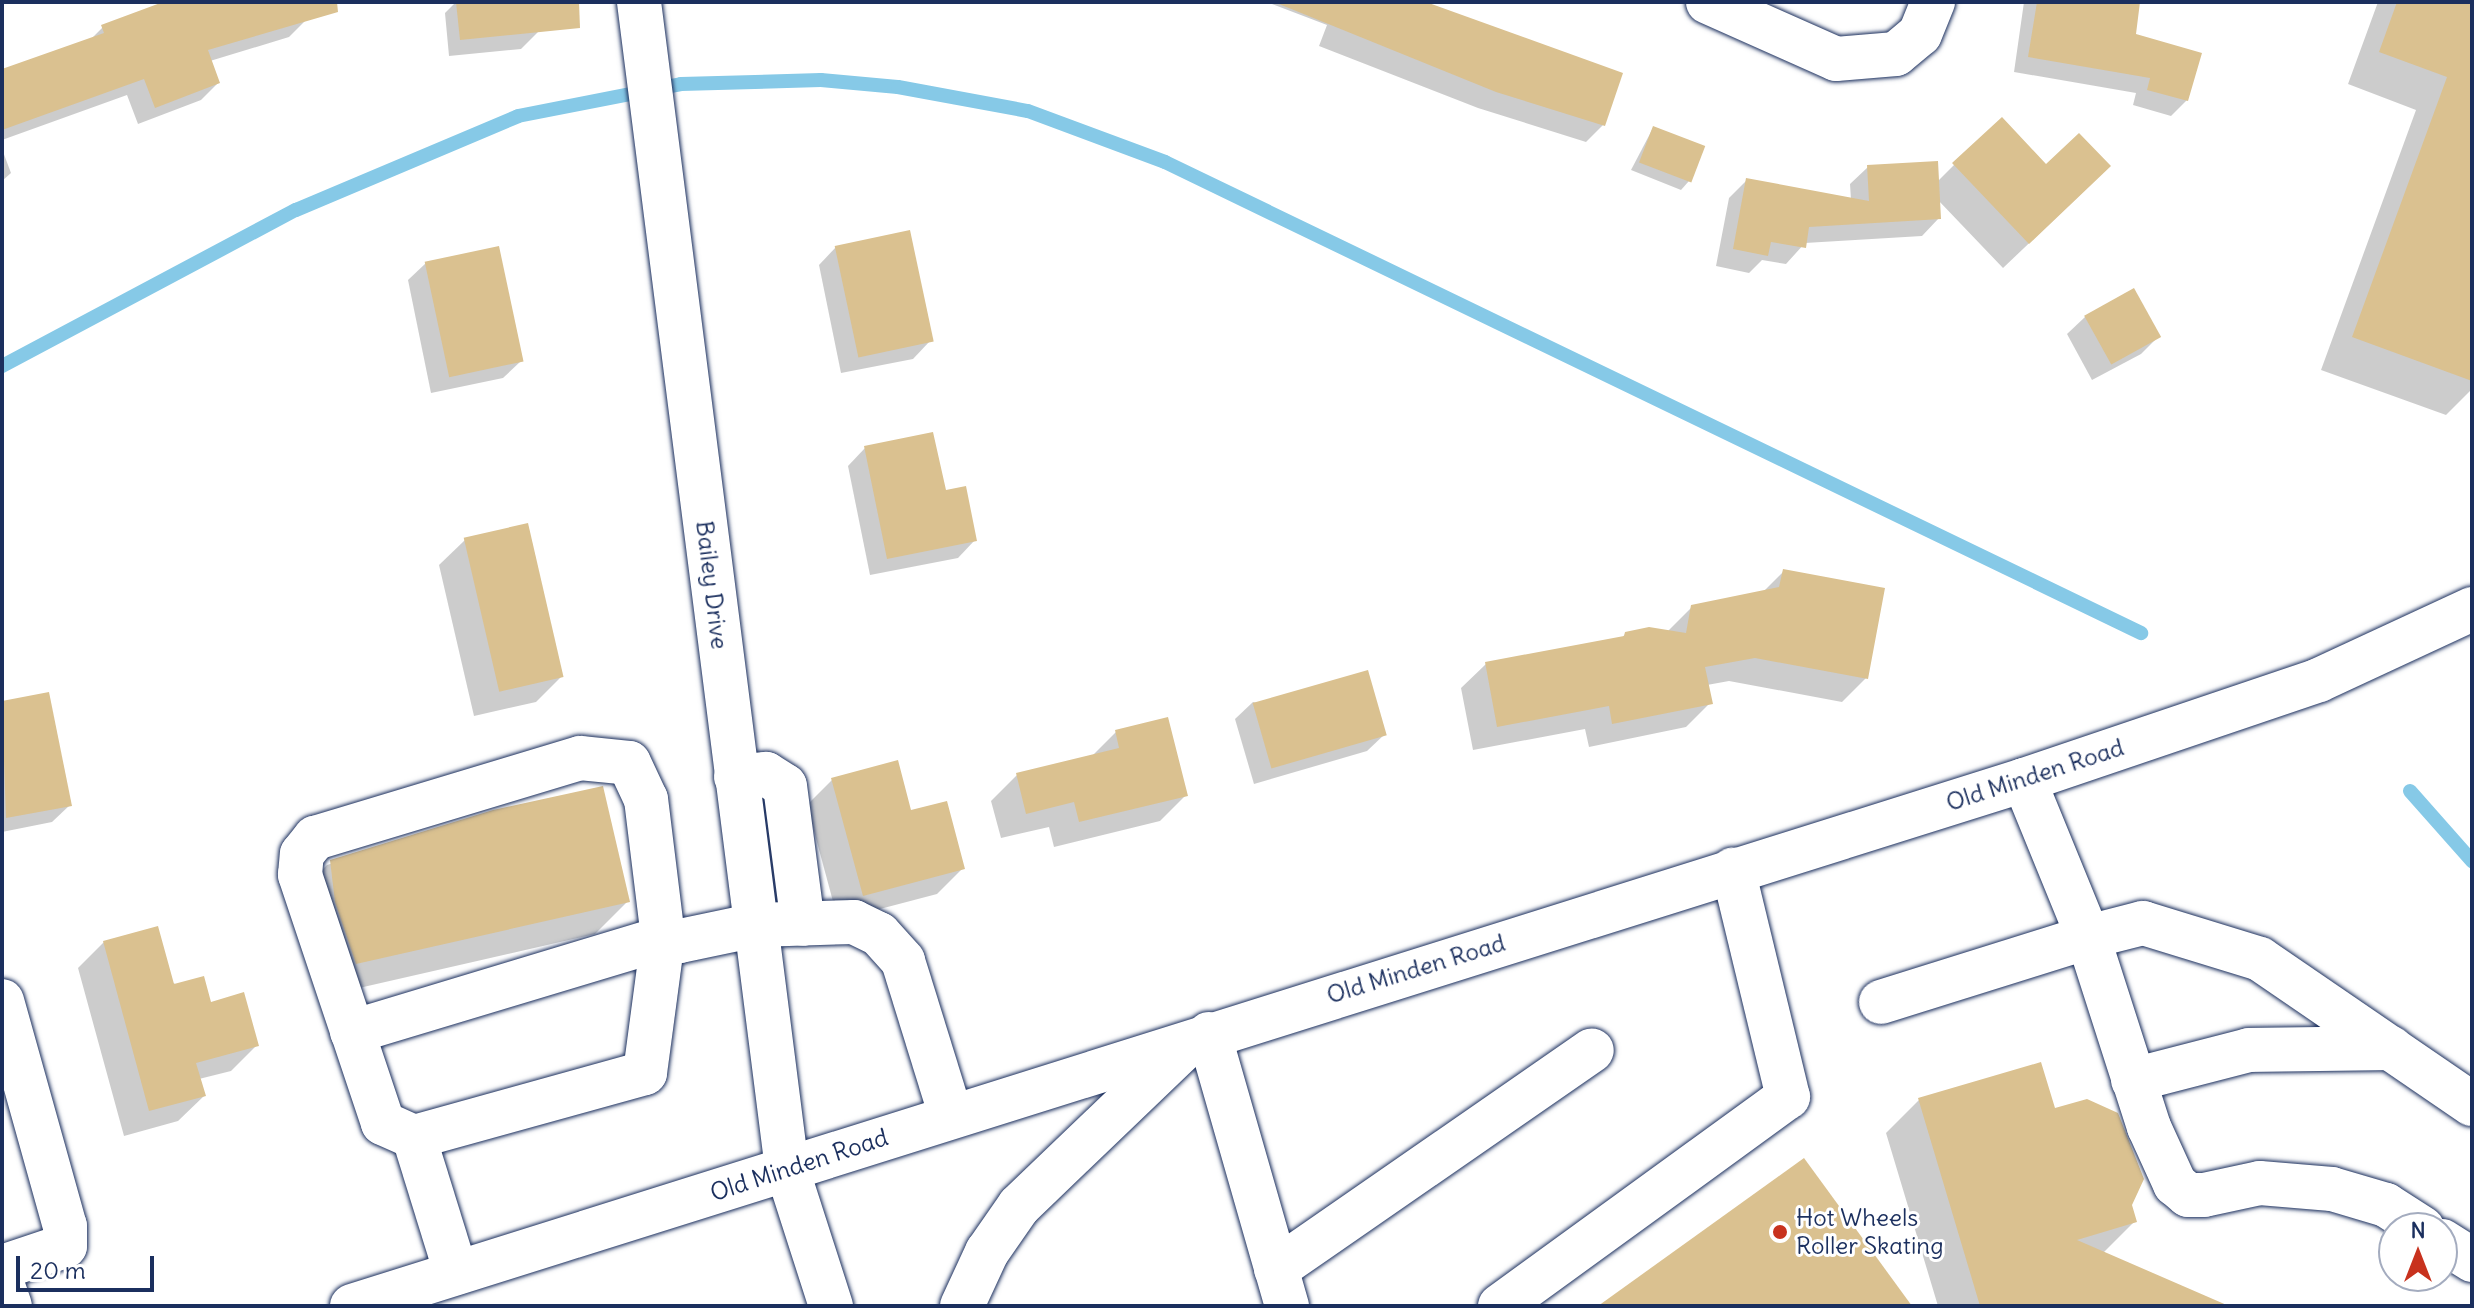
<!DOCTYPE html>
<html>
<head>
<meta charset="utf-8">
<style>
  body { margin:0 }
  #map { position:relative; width:2474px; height:1308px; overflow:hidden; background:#fff; font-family:Delius,sans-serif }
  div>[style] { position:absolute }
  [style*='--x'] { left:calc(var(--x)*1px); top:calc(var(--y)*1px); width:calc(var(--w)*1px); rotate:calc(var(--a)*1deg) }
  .shadow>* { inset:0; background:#0003 }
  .stream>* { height:14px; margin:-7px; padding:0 7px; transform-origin:7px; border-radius:7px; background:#86c9e7 }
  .building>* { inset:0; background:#dac190; transform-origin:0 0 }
  .roads { filter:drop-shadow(0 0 2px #1b2f5e) drop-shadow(0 0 2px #1b2f5e) }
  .minor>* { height:44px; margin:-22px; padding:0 22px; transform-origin:22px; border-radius:22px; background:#fff }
  .major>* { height:44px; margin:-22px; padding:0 22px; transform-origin:22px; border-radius:22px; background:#fff }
  .dots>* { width:22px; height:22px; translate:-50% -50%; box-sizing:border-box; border:4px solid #fff; border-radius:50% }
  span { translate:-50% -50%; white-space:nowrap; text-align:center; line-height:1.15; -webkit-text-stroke:6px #fff; paint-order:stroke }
  .street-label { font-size:24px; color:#1b2f5e }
  .poi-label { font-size:24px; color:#1b2f5e }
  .left { translate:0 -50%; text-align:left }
  .frame { position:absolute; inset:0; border:4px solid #1b2f5e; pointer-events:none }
  .north { position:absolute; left:2378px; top:1212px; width:80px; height:80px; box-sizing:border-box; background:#fff; border:2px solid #a4acbf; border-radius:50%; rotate:0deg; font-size:22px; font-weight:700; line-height:32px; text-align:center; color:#1b2f5e }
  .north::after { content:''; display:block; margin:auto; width:28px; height:36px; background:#c8321e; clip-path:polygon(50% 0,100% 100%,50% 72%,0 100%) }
  .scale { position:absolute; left:16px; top:1256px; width:138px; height:36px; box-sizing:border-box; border:4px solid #1b2f5e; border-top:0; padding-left:10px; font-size:24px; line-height:28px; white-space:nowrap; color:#1b2f5e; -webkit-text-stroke:6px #fff; paint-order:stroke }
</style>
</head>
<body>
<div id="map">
  <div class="shadow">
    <div style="clip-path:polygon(168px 2px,301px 2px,306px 20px,289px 37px,210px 61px,218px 83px,201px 100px,138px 124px,127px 95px,2px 140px,2px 81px,89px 41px,103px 27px)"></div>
    <div style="clip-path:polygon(456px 2px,537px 2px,539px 31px,521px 49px,449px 56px,445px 13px)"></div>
    <div style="clip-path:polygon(1267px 2px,1421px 2px,1603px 125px,1586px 142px,1478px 108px,1319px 46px,1327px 25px)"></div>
    <div style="clip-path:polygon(2024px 2px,2138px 2px,2133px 36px,2187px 100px,2171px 116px,2133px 105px,2136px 93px,2014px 72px)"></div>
    <div style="clip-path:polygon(2378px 2px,2472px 2px,2472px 389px,2446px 415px,2321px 370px,2416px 110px,2348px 84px)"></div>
    <div style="clip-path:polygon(1653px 128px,1689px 181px,1681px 190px,1631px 170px)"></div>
    <div style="clip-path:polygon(2px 149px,11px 173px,2px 181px)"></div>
    <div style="clip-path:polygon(1954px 165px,2046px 167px,2083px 192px,2003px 268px,1938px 200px,1939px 218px,1922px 236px,1805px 243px,1786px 264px,1762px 260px,1749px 273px,1716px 266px,1729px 198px,1746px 181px,1851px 200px,1850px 184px,1868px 167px,1937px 182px)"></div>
    <div style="clip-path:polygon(836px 247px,930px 341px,913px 359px,841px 373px,819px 265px)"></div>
    <div style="clip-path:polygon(426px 263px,521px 361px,503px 378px,431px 393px,408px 280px)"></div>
    <div style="clip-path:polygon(2133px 291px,2158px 337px,2141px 354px,2092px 380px,2067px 334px,2085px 317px)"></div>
    <div style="clip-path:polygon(865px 448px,944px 493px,975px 540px,958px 558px,870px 575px,848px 466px)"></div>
    <div style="clip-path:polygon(465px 540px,561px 677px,536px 702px,474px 716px,439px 565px)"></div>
    <div style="clip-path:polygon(1784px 571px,1866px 678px,1842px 702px,1729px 681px,1707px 685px,1710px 703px,1686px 727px,1589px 747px,1585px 729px,1473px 750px,1461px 688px,1486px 664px,1621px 639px,1626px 633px,1667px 632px,1692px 607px,1762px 593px)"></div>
    <div style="clip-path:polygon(48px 694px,70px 805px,52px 822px,2px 832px,2px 703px)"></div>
    <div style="clip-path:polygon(1253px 702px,1385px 734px,1367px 751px,1254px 784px,1235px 719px)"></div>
    <div style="clip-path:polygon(1116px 732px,1186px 795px,1160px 821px,1054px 847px,1049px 827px,1001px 838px,991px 801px,1017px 775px,1091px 757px)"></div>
    <div style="clip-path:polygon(832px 780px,910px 812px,963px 868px,937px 894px,838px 920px,807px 805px)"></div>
    <div style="clip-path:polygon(493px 812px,628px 901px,595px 934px,324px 996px,295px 898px,327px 865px)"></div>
    <div style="clip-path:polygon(104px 942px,209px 1004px,257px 1045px,231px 1071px,199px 1079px,204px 1096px,178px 1121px,124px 1136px,78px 968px)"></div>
    <div style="clip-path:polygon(2040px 1064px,2054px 1111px,2135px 1221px,2103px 1253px,2224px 1306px,1938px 1306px,1886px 1133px,1919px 1100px)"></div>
  </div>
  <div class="stream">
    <div style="--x:2;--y:366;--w:333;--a:-28"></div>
    <div style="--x:296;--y:210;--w:241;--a:-22.9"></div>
    <div style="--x:518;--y:116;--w:166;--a:-11.1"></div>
    <div style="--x:681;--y:84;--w:140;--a:-1.6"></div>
    <div style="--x:821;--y:80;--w:77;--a:5.2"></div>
    <div style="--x:898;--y:87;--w:132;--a:10.5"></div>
    <div style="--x:1028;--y:111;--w:146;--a:20.4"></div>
    <div style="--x:1165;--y:162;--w:1084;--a:25.76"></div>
    <div style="--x:2410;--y:791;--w:94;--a:48.5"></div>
  </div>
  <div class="building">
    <div style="clip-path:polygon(163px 2px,337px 2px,338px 12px,208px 50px,220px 83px,155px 108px,144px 79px,2px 130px,2px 69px,104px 33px,101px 25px)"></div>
    <div style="clip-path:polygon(456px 2px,579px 2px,580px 28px,460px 40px)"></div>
    <div style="clip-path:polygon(1274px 2px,1426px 2px,1623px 73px,1605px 126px,1496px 92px)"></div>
    <div style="clip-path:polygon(2037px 2px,2140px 2px,2136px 34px,2202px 53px,2188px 101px,2147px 90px,2150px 78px,2028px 57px)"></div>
    <div style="clip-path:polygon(2397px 2px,2472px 2px,2472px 381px,2352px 337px,2447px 77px,2379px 52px)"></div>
    <div style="clip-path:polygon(2002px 117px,2046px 164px,2079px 133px,2111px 166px,2029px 244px,1952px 163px)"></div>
    <div style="left:1653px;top:126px;width:56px;height:39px;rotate:21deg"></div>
    <div style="clip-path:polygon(1938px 161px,1941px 219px,1809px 227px,1806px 248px,1771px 242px,1768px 256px,1733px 249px,1746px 178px,1869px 201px,1867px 165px)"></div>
    <div style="left:910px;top:230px;width:114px;height:77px;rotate:78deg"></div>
    <div style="left:499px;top:246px;width:118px;height:76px;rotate:78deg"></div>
    <div style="left:2134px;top:288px;width:56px;height:57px;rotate:61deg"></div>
    <div style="clip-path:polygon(933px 432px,946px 490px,966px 486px,977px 541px,887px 559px,864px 446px)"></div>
    <div style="left:528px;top:523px;width:158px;height:66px;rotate:77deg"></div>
    <div style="clip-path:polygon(1783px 569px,1885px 588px,1868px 679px,1755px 658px,1705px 667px,1713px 704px,1612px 724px,1609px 706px,1497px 727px,1485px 662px,1624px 636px,1625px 632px,1649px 627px,1686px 633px,1691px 605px,1779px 587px)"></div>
    <div style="left:1368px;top:670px;width:68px;height:120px;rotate:74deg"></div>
    <div style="clip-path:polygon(49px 692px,72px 806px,6px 818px,2px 701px)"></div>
    <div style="clip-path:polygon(1168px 717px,1188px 796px,1079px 822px,1074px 802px,1026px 814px,1016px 773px,1119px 748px,1115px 730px)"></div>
    <div style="clip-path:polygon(898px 760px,911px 810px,947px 801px,965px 869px,863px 896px,831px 778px)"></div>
    <div style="clip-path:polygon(603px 786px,630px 902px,356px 964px,335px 902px,330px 860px,493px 810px)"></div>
    <div style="clip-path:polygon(158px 926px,174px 984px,204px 976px,211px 1002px,244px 992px,259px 1046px,196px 1063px,206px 1096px,149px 1111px,103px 941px)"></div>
    <div style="clip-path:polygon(2041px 1062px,2055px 1108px,2087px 1099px,2118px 1113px,2144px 1179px,2132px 1205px,2137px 1222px,2077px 1240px,2229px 1306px,1980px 1306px,1918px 1098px)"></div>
    <div style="clip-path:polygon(1804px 1158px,1912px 1306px,1598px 1306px)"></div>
  </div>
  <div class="roads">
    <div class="minor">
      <div style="--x:639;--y:2;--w:1176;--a:82.77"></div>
      <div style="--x:1708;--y:2;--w:140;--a:24"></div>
      <div style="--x:1836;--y:59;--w:60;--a:-4.8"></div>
      <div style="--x:1896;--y:54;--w:31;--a:-40"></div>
      <div style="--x:1920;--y:34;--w:35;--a:-68"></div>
      <div style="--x:580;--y:758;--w:49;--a:5.8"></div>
      <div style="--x:629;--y:763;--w:40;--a:65"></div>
      <div style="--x:646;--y:799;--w:140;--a:83"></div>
      <div style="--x:663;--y:938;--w:136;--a:97.6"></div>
      <div style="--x:645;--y:1073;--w:240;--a:164.5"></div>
      <div style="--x:414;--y:1137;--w:34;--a:-156"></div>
      <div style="--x:383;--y:1123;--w:262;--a:-108.5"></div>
      <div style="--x:300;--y:875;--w:21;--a:-85"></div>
      <div style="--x:302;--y:854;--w:21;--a:-51"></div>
      <div style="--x:315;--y:838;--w:277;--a:-16.8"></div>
      <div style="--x:736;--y:777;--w:30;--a:-6"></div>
      <div style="--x:766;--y:774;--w:22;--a:32"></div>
      <div style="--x:785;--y:786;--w:139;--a:82.6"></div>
      <div style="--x:2024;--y:780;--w:170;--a:67.8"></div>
      <div style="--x:2088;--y:937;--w:57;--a:-14.3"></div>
      <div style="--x:2143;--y:923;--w:122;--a:17.1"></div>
      <div style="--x:2260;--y:959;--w:257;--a:34.4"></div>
      <div style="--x:2;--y:1001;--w:234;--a:74.4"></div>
      <div style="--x:65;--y:1226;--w:20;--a:90"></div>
      <div style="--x:65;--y:1246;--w:66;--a:161.6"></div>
      <div style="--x:1881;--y:1002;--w:217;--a:-17.4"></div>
      <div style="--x:2088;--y:937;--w:200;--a:72.2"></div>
      <div style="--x:2149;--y:1127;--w:63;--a:65.5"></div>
      <div style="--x:2175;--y:1184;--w:17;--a:40"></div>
      <div style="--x:2188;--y:1195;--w:16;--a:0"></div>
      <div style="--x:2204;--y:1195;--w:57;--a:-12.1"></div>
      <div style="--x:2260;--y:1183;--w:72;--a:4.8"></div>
      <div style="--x:2332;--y:1189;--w:56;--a:16.5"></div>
      <div style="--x:2386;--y:1205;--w:43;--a:32.6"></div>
      <div style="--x:352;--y:1032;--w:325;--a:-16.8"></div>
      <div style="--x:663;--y:938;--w:17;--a:10"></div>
      <div style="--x:680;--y:941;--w:78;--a:-11.9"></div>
      <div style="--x:756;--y:925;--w:98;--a:-1.8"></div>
      <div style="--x:854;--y:922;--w:28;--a:26"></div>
      <div style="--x:879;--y:934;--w:36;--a:48"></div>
      <div style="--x:903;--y:961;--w:162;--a:72.8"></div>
      <div style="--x:1209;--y:1034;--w:283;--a:74"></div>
      <div style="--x:2133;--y:1080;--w:120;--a:-14.5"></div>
      <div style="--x:2249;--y:1050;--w:142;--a:-0.8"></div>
      <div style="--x:414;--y:1137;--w:142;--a:72.8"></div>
      <div style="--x:2442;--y:1241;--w:36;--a:32"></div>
      <div style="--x:1276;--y:1269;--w:384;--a:-34.7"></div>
      <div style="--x:2;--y:1283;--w:24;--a:71"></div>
      <div style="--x:1500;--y:1306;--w:356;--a:-36"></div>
      <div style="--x:1788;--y:1097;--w:234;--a:-103.6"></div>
    </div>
    <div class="major">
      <div style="--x:787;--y:1169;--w:144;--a:72.2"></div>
      <div style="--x:352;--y:1306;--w:1753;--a:-17.46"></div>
      <div style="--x:2024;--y:780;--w:311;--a:-18.7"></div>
      <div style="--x:2319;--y:680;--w:169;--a:-24.9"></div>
      <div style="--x:962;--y:1306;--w:60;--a:-65.2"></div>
      <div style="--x:987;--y:1252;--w:56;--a:-55.2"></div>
      <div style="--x:1019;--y:1206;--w:230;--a:-43.8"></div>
    </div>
  </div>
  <div class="dots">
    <div style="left:1780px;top:1232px;background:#c8321e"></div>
  </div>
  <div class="street-label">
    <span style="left:712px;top:585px;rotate:83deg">Bailey Drive</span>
    <span style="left:2035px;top:775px;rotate:-18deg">Old Minden Road</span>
    <span style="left:1416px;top:969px;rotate:-17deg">Old Minden Road</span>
    <span style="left:799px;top:1165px;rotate:-18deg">Old Minden Road</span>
  </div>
  <div class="poi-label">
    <span class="left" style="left:1796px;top:1232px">Hot Wheels<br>Roller Skating</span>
  </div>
  <div class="frame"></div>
  <div class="north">N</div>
  <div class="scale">20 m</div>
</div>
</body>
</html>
